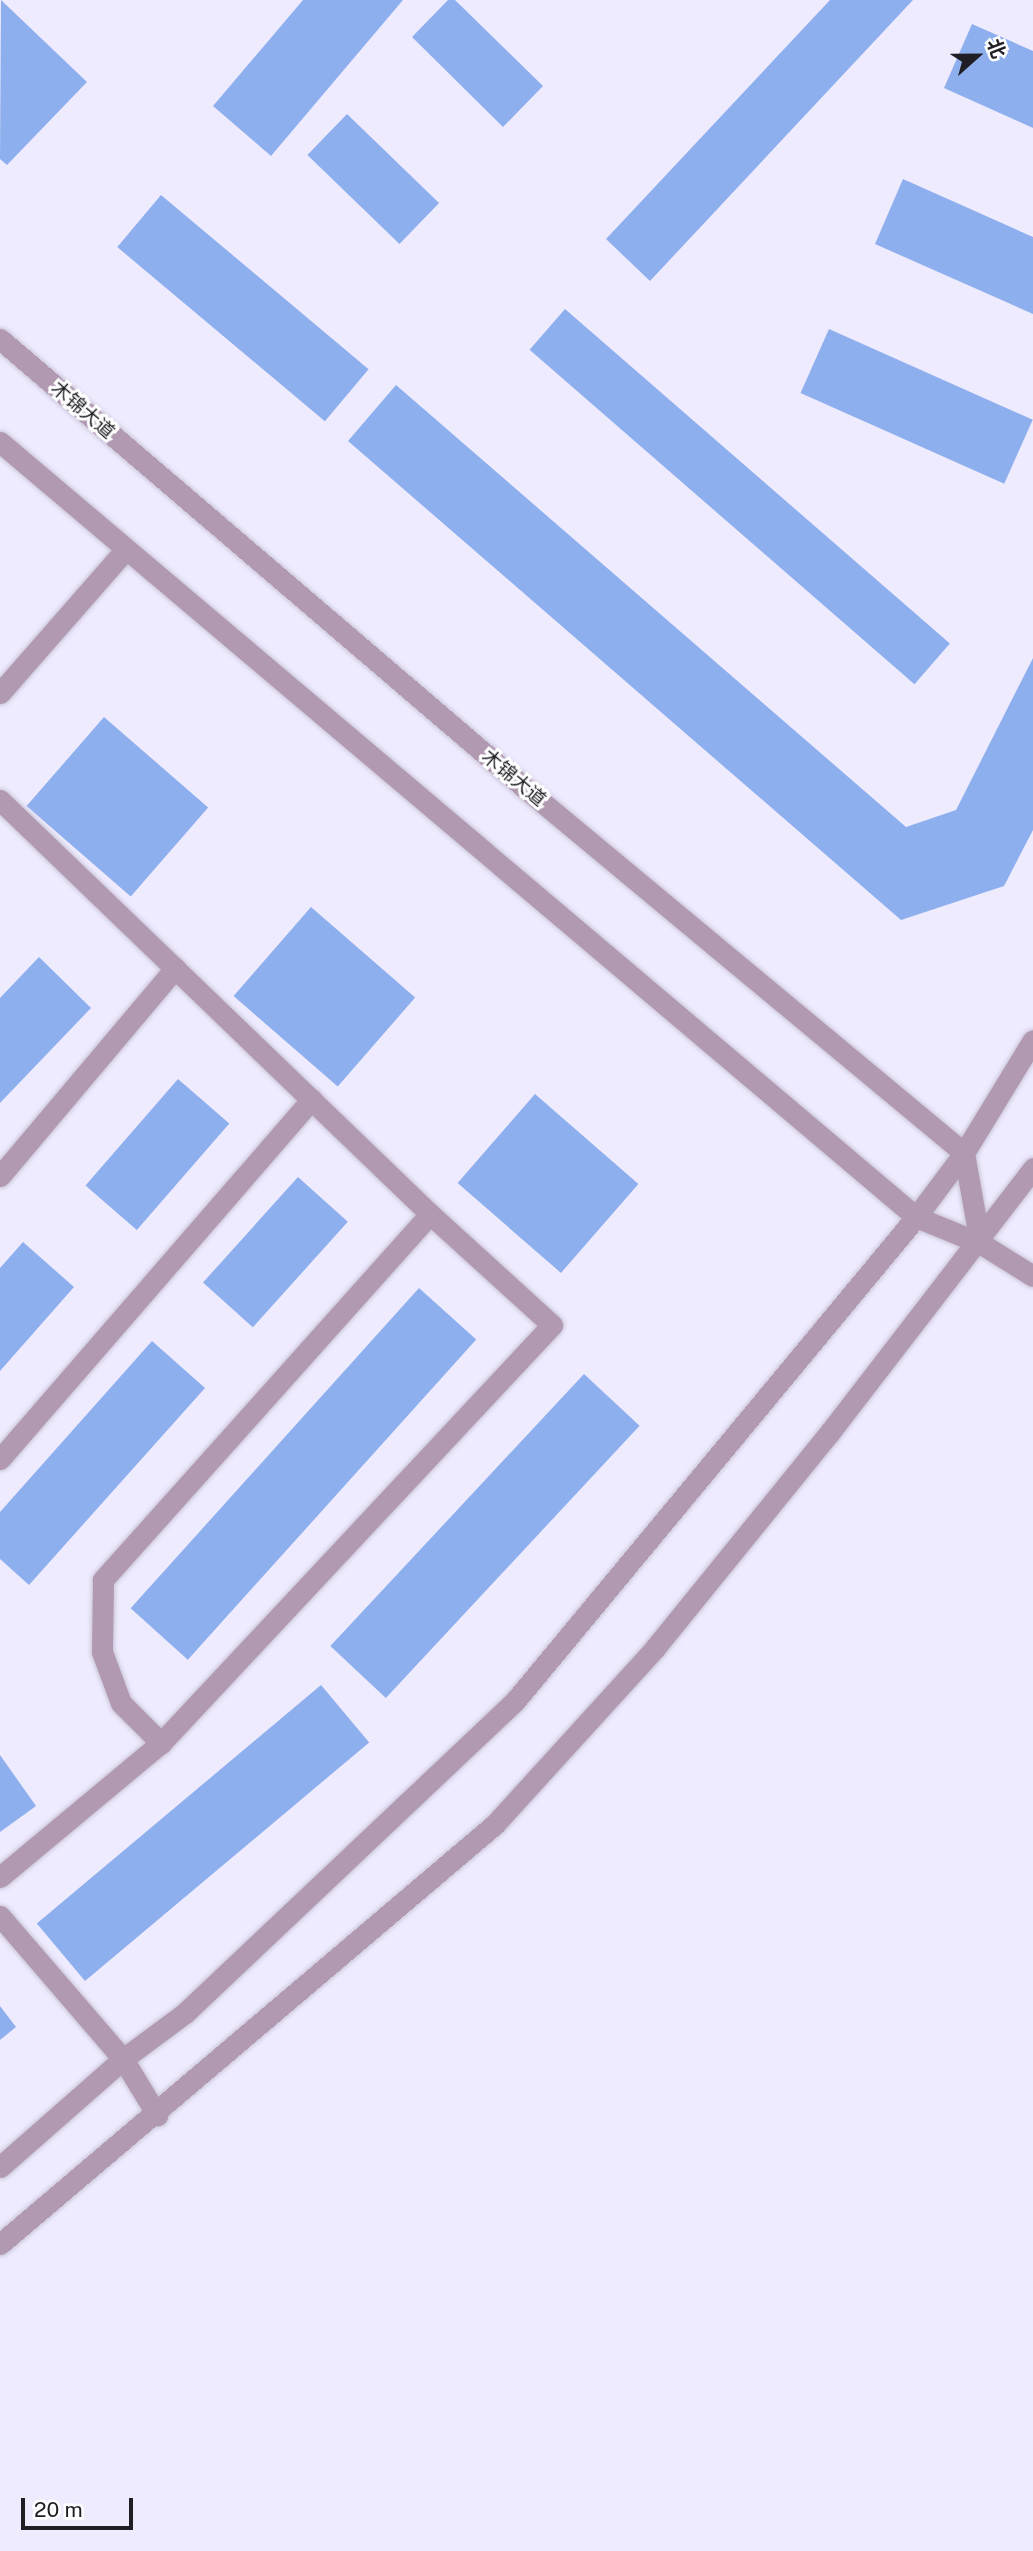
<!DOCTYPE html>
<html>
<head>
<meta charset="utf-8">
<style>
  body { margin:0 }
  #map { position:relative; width:1033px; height:2551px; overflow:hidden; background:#efebff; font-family:"Public Sans","Noto Sans SC",sans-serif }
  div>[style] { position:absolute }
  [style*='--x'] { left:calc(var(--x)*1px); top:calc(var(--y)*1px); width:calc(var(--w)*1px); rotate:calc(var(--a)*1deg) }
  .building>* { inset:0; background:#8eafee; transform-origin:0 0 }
  .roads { filter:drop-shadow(0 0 2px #cac6d8) drop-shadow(0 0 2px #cac6d8) }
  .minor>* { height:21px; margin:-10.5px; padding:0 10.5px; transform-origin:10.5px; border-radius:10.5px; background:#b199b2 }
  span { translate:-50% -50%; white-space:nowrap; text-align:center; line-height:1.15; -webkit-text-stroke:6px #fff; paint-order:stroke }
  .street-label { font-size:19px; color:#201e25 }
  .north { position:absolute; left:942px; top:21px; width:70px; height:70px; -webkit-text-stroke:5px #fff; paint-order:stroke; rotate:69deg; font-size:19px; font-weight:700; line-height:28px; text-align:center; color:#201e25 }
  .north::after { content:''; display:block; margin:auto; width:24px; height:32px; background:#201e25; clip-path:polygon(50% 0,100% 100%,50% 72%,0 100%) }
  .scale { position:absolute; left:21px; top:2498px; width:112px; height:32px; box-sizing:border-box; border:4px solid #201e25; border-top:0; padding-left:9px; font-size:21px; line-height:24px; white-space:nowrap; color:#201e25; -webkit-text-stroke:5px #fff; paint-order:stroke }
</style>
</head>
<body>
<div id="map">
  <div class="building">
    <div style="clip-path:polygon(1px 0,87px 82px,7px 165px,0 159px)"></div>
    <div style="clip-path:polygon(303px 0,403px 0,271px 156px,213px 106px)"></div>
    <div style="clip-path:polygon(448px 0,455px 0,543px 86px,503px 127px,412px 37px)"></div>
    <div style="clip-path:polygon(830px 0,913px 0,650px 281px,606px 239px)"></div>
    <div style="clip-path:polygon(972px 24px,1033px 51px,1033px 128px,944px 88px)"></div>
    <div style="left:347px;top:114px;width:128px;height:57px;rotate:44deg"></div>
    <div style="clip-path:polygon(903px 179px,1033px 237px,1033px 314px,875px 244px)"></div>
    <div style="left:161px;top:195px;width:271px;height:68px;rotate:40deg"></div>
    <div style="left:565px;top:309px;width:510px;height:54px;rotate:41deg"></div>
    <div style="left:829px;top:329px;width:223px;height:70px;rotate:24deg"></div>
    <div style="clip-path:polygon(396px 385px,906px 827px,956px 810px,1033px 658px,1033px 830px,1004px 886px,901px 920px,348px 441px)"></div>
    <div style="left:104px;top:717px;width:138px;height:118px;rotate:41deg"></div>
    <div style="left:311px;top:907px;width:138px;height:118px;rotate:41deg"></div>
    <div style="clip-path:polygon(39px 957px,91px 1008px,0 1103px,0 998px)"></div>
    <div style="left:178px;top:1079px;width:68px;height:141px;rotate:41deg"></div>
    <div style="left:535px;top:1094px;width:137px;height:118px;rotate:41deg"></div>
    <div style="left:298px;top:1177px;width:67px;height:142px;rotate:42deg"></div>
    <div style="clip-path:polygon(23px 1242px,74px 1287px,0 1371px,0 1268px)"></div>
    <div style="left:419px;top:1288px;width:77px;height:431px;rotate:42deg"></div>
    <div style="clip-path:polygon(152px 1341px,205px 1388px,29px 1585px,0 1559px,0 1512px)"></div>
    <div style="left:584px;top:1374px;width:76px;height:372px;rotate:43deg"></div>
    <div style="left:321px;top:1685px;width:75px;height:371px;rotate:50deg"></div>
    <div style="clip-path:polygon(0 1755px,36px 1806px,0 1832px)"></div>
    <div style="clip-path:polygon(0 2006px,16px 2027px,0 2040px)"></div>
  </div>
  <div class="roads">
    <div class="minor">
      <div style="--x:0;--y:339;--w:691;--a:40.54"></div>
      <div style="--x:525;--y:788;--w:571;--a:39.74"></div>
      <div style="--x:964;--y:1153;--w:91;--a:79.9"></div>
      <div style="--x:0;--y:442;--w:1200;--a:40.23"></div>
      <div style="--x:916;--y:1217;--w:69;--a:22.1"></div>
      <div style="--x:980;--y:1243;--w:62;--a:31.9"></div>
      <div style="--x:0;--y:693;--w:190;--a:-48.8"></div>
      <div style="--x:0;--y:800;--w:597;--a:43.91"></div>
      <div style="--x:430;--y:1214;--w:491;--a:131.8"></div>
      <div style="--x:103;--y:1580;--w:72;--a:90.8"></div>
      <div style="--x:102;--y:1652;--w:54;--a:69.6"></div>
      <div style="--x:121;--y:1703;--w:57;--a:45"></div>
      <div style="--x:0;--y:1176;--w:272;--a:-49.9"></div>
      <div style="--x:0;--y:1459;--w:476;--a:-49.1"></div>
      <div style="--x:0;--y:1877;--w:209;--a:-39.8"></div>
      <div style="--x:161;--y:1743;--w:572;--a:-46.91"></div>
      <div style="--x:552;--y:1325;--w:165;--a:-137.7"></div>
      <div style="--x:0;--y:1916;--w:189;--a:49.3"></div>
      <div style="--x:123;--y:2059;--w:66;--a:58.7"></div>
      <div style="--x:0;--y:2167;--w:164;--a:-41.3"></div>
      <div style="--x:123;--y:2059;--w:77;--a:-36.6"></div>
      <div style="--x:185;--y:2013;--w:454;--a:-43.4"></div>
      <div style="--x:515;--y:1701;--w:629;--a:-50.36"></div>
      <div style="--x:916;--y:1217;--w:80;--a:-53.1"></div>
      <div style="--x:964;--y:1153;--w:132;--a:-58.6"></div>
      <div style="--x:0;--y:2244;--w:649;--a:-40.31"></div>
      <div style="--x:495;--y:1824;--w:238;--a:-47.7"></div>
      <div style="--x:655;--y:1648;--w:278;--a:-51"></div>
      <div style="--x:830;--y:1432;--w:333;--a:-52.4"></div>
    </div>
  </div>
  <div class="street-label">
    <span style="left:83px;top:410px;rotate:41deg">木锦大道</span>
    <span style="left:514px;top:778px;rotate:40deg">木锦大道</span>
  </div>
  <div class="north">北</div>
  <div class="scale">20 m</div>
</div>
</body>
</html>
